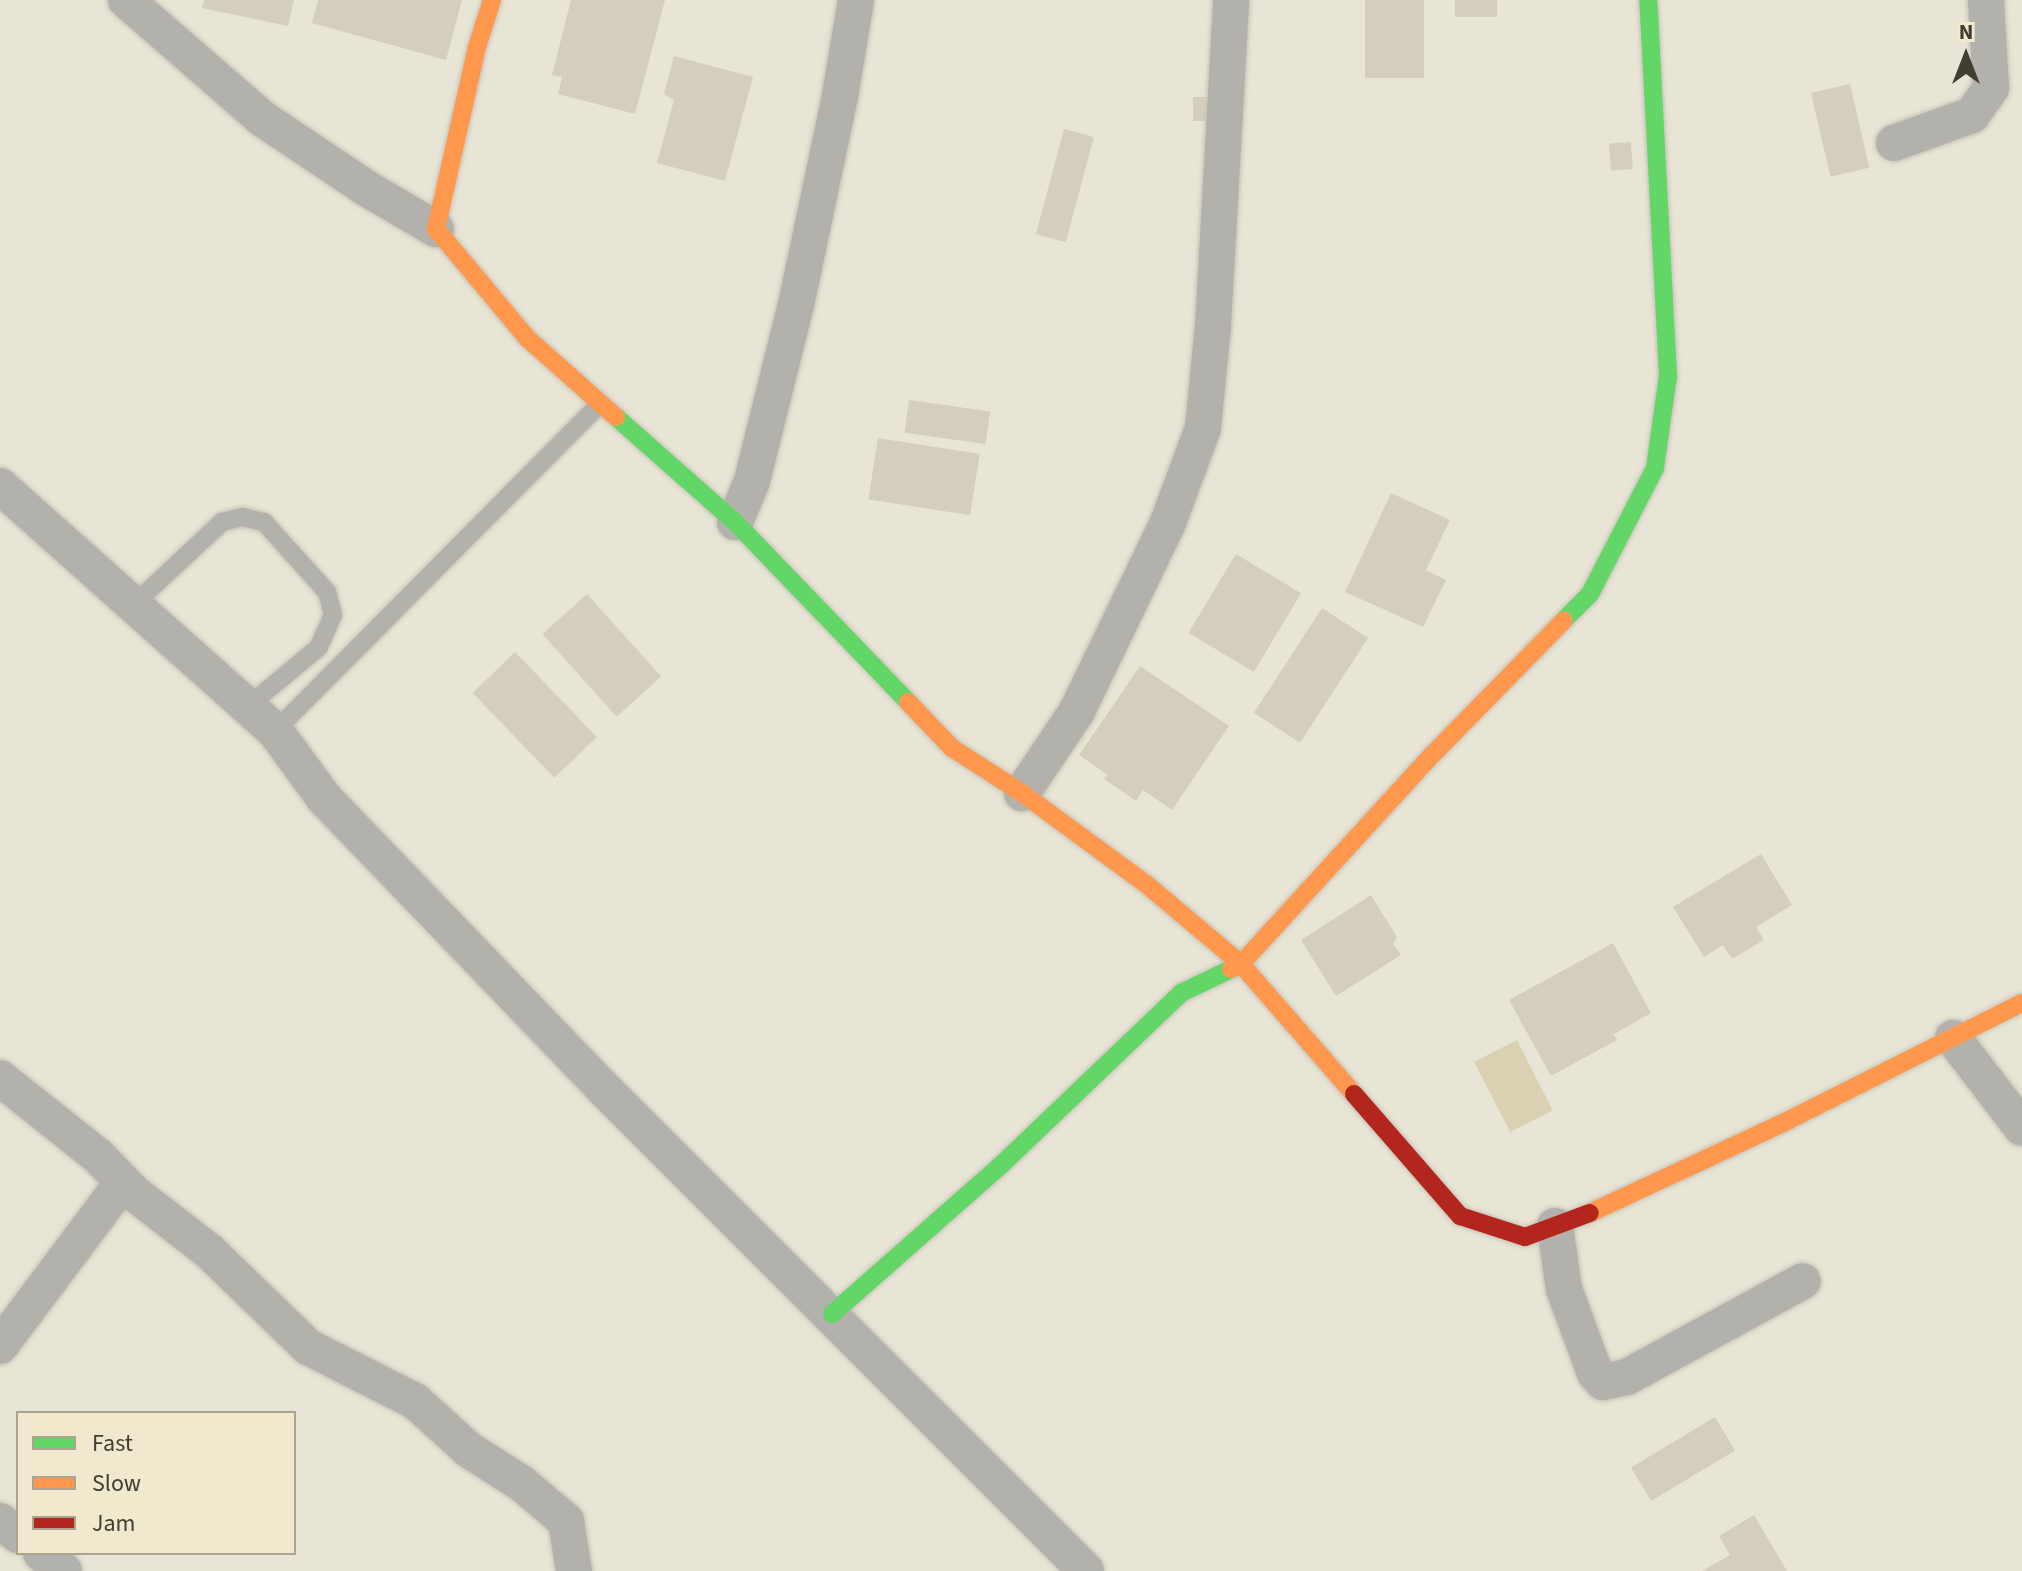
<!DOCTYPE html>
<html>
<head>
<meta charset="utf-8">
<style>
  body { margin:0 }
  #map { position:relative; width:2022px; height:1571px; overflow:hidden; background:#e9e5d6; font-family:"Source Sans 3",sans-serif }
  div>[style] { position:absolute }
  [style*='--x'] { left:calc(var(--x)*1px); top:calc(var(--y)*1px); width:calc(var(--w)*1px); rotate:calc(var(--a)*1deg) }
  .green>* { inset:0; background:#dad1b3; transform-origin:0 0 }
  .building>* { inset:0; background:#d4cfbc; transform-origin:0 0 }
  .roads { filter:drop-shadow(0 0 2px #c6c3b7) drop-shadow(0 0 2px #c6c3b7) }
  .lane>* { height:18px; margin:-9px; padding:0 9px; transform-origin:9px; border-radius:9px; background:#b3b1ac }
  .street>* { height:36px; margin:-18px; padding:0 18px; transform-origin:18px; border-radius:18px; background:#b3b1ac }
  .fast>* { height:18px; margin:-9px; padding:0 9px; transform-origin:9px; border-radius:9px; background:#63d668 }
  .slow>* { height:18px; margin:-9px; padding:0 9px; transform-origin:9px; border-radius:9px; background:#ff974d }
  .jam>* { height:18px; margin:-9px; padding:0 9px; transform-origin:9px; border-radius:9px; background:#b3261e }
  span { translate:-50% -50%; white-space:nowrap; text-align:center; line-height:1.15; -webkit-text-stroke:6px #f1e9ce; paint-order:stroke }
  .legend { position:absolute; left:16px; top:1411px; width:280px; height:144px; box-sizing:border-box; background:#f1e9ce; border:2px solid #aaa490; margin:0; padding:10px 14px; list-style:none; font-size:24px; color:#403d32 }
  .legend li { display:flex; align-items:center; gap:16px; height:40px }
  .legend b { width:40px; border:2px solid #aaa490 }
  .north { position:absolute; left:1926px; top:16px; width:80px; height:80px; -webkit-text-stroke:6px #f1e9ce; paint-order:stroke; rotate:0deg; font-size:22px; font-weight:700; line-height:32px; text-align:center; color:#403d32 }
  .north::after { content:''; display:block; margin:auto; width:28px; height:36px; background:#403d32; clip-path:polygon(50% 0,100% 100%,50% 72%,0 100%) }
</style>
</head>
<body>
<div id="map">
  <div class="green">
    <div style="left:1517px;top:1040px;width:79px;height:48px;rotate:63deg"></div>
  </div>
  <div class="building">
    <div style="clip-path:polygon(204px 0,294px 0,288px 26px,202px 8px)"></div>
    <div style="clip-path:polygon(318px 0,462px 0,446px 60px,312px 23px)"></div>
    <div style="clip-path:polygon(571px 0,665px 0,635px 114px,558px 94px,562px 77px,552px 75px)"></div>
    <div style="left:1365px;top:0;width:59px;height:78px"></div>
    <div style="left:1455px;top:0;width:42px;height:17px"></div>
    <div style="clip-path:polygon(674px 56px,753px 77px,725px 181px,657px 163px,674px 100px,664px 94px)"></div>
    <div style="left:1850px;top:84px;width:86px;height:40px;rotate:77deg"></div>
    <div style="left:1193px;top:97px;width:23px;height:24px"></div>
    <div style="left:1064px;top:129px;width:31px;height:109px;rotate:15deg"></div>
    <div style="left:1631px;top:142px;width:27px;height:22px;rotate:86deg"></div>
    <div style="left:909px;top:400px;width:82px;height:33px;rotate:8deg"></div>
    <div style="left:878px;top:438px;width:103px;height:62px;rotate:9deg"></div>
    <div style="clip-path:polygon(1391px 493px,1450px 520px,1426px 570px,1446px 580px,1423px 627px,1345px 592px)"></div>
    <div style="left:1236px;top:554px;width:76px;height:92px;rotate:31deg"></div>
    <div style="left:587px;top:594px;width:111px;height:60px;rotate:48deg"></div>
    <div style="left:1322px;top:608px;width:55px;height:125px;rotate:33deg"></div>
    <div style="left:515px;top:652px;width:118px;height:59px;rotate:46deg"></div>
    <div style="clip-path:polygon(1140px 666px,1229px 726px,1172px 810px,1143px 790px,1136px 801px,1104px 779px,1108px 775px,1079px 755px)"></div>
    <div style="clip-path:polygon(1761px 854px,1792px 905px,1756px 927px,1764px 940px,1732px 959px,1723px 945px,1704px 957px,1673px 907px)"></div>
    <div style="clip-path:polygon(1371px 895px,1397px 937px,1393px 944px,1401px 955px,1336px 996px,1301px 940px)"></div>
    <div style="clip-path:polygon(1613px 943px,1651px 1013px,1614px 1034px,1617px 1040px,1551px 1076px,1509px 1000px)"></div>
    <div style="left:1715px;top:1417px;width:39px;height:98px;rotate:59deg"></div>
    <div style="clip-path:polygon(1754px 1515px,1787px 1571px,1702px 1571px,1730px 1555px,1719px 1536px)"></div>
  </div>
  <div class="roads">
    <div class="lane">
      <div style="--x:133;--y:605;--w:122;--a:-43"></div>
      <div style="--x:222;--y:522;--w:21;--a:-14"></div>
      <div style="--x:242;--y:517;--w:23;--a:13"></div>
      <div style="--x:264;--y:522;--w:94;--a:48"></div>
      <div style="--x:327;--y:592;--w:24;--a:75"></div>
      <div style="--x:333;--y:615;--w:35;--a:114"></div>
      <div style="--x:319;--y:647;--w:94;--a:140.2"></div>
      <div style="--x:275;--y:731;--w:460;--a:-45.2"></div>
    </div>
    <div class="street">
      <div style="--x:126;--y:0;--w:181;--a:41"></div>
      <div style="--x:263;--y:119;--w:124;--a:33.8"></div>
      <div style="--x:366;--y:188;--w:81;--a:30.4"></div>
      <div style="--x:1894;--y:143;--w:83;--a:-19.7"></div>
      <div style="--x:1972;--y:115;--w:33;--a:-55"></div>
      <div style="--x:1991;--y:88;--w:88;--a:-93.3"></div>
      <div style="--x:0;--y:486;--w:368;--a:41.7"></div>
      <div style="--x:275;--y:731;--w:83;--a:53.8"></div>
      <div style="--x:324;--y:798;--w:405;--a:46.1"></div>
      <div style="--x:605;--y:1090;--w:680;--a:45"></div>
      <div style="--x:735;--y:522;--w:44;--a:-67.5"></div>
      <div style="--x:752;--y:481;--w:181;--a:-76"></div>
      <div style="--x:796;--y:305;--w:214;--a:-78.1"></div>
      <div style="--x:840;--y:96;--w:97;--a:-80.5"></div>
      <div style="--x:1022;--y:793;--w:99;--a:-56.1"></div>
      <div style="--x:1077;--y:711;--w:207;--a:-64.2"></div>
      <div style="--x:1167;--y:525;--w:103;--a:-69.6"></div>
      <div style="--x:1203;--y:428;--w:102;--a:-84.4"></div>
      <div style="--x:1213;--y:326;--w:326;--a:-86.8"></div>
      <div style="--x:1953;--y:1038;--w:113;--a:52.5"></div>
      <div style="--x:0;--y:1078;--w:125;--a:38.5"></div>
      <div style="--x:98;--y:1156;--w:52;--a:45.8"></div>
      <div style="--x:134;--y:1193;--w:96;--a:37.8"></div>
      <div style="--x:210;--y:1252;--w:136;--a:44.1"></div>
      <div style="--x:308;--y:1347;--w:120;--a:26.8"></div>
      <div style="--x:415;--y:1401;--w:73;--a:42.2"></div>
      <div style="--x:469;--y:1450;--w:62;--a:32.4"></div>
      <div style="--x:521;--y:1483;--w:59;--a:40.2"></div>
      <div style="--x:566;--y:1521;--w:51;--a:80.9"></div>
      <div style="--x:1555;--y:1226;--w:64;--a:81.9"></div>
      <div style="--x:1564;--y:1289;--w:90;--a:69.7"></div>
      <div style="--x:1595;--y:1373;--w:12;--a:48"></div>
      <div style="--x:1603;--y:1382;--w:25;--a:-12"></div>
      <div style="--x:1627;--y:1377;--w:200;--a:-28.6"></div>
      <div style="--x:0;--y:1346;--w:205;--a:-53.1"></div>
      <div style="--x:0;--y:1521;--w:23;--a:38"></div>
      <div style="--x:41;--y:1553;--w:29;--a:38"></div>
    </div>
    <div class="fast">
      <div style="--x:616;--y:417;--w:159;--a:41.4"></div>
      <div style="--x:735;--y:522;--w:250;--a:46.1"></div>
      <div style="--x:1564;--y:620;--w:37;--a:-45"></div>
      <div style="--x:1590;--y:594;--w:142;--a:-62.7"></div>
      <div style="--x:1655;--y:468;--w:93;--a:-82"></div>
      <div style="--x:1668;--y:376;--w:377;--a:-93"></div>
      <div style="--x:832;--y:1314;--w:222;--a:-41.4"></div>
      <div style="--x:999;--y:1167;--w:252;--a:-43.7"></div>
      <div style="--x:1181;--y:993;--w:55;--a:-25.6"></div>
    </div>
    <div class="slow">
      <div style="--x:492;--y:0;--w:49;--a:107.7"></div>
      <div style="--x:477;--y:47;--w:187;--a:102.7"></div>
      <div style="--x:436;--y:229;--w:142;--a:50.1"></div>
      <div style="--x:527;--y:338;--w:119;--a:41.6"></div>
      <div style="--x:908;--y:702;--w:64;--a:46.3"></div>
      <div style="--x:952;--y:748;--w:83;--a:32.7"></div>
      <div style="--x:1022;--y:793;--w:154;--a:36.3"></div>
      <div style="--x:1146;--y:884;--w:124;--a:40.1"></div>
      <div style="--x:1241;--y:964;--w:172;--a:49"></div>
      <div style="--x:1231;--y:969;--w:11;--a:-27"></div>
      <div style="--x:1241;--y:964;--w:285;--a:-47.6"></div>
      <div style="--x:1433;--y:754;--w:187;--a:-45.6"></div>
      <div style="--x:1590;--y:1213;--w:220;--a:-25"></div>
      <div style="--x:1789;--y:1120;--w:261;--a:-26.7"></div>
    </div>
    <div class="jam">
      <div style="--x:1354;--y:1094;--w:162;--a:49"></div>
      <div style="--x:1460;--y:1216;--w:68;--a:17.9"></div>
      <div style="--x:1525;--y:1237;--w:69;--a:-20.3"></div>
    </div>
  </div>
  <ul class="legend">
  <li><b style="height:10px;background:#63d668"></b>Fast</li>
  <li><b style="height:10px;background:#ff974d"></b>Slow</li>
  <li><b style="height:10px;background:#b3261e"></b>Jam</li>
  </ul>
  <div class="north">N</div>
</div>
</body>
</html>
